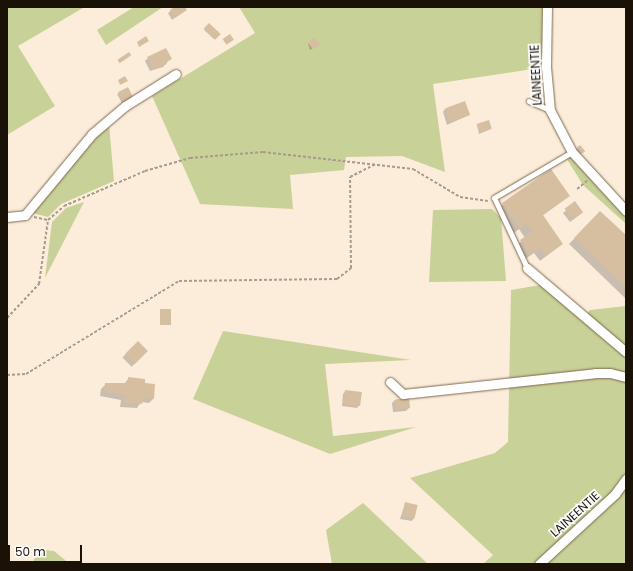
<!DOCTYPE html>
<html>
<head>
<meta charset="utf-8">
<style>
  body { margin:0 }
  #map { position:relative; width:633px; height:571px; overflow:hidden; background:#fceddb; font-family:Poppins,sans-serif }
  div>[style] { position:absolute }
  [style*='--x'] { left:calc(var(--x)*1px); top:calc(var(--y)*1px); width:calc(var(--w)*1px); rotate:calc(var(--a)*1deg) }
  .green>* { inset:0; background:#c8d197 }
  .shadow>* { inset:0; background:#0003; transform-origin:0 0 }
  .building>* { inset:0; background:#d6bfa1; transform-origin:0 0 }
  .path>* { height:2px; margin-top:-1px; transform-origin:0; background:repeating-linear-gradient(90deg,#a89b8c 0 3px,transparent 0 5px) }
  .roads { filter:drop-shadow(0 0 1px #7e674d) drop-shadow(0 0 1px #7e674d) }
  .lane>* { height:4.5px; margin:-2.25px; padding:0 2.25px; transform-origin:2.25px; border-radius:2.25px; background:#fff }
  .street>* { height:9px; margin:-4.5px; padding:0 4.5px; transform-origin:4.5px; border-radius:4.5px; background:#fff }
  span { translate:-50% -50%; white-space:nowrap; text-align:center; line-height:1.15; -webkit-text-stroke:3.5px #fdfdfd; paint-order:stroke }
  .street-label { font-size:12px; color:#1a1207 }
  .frame { position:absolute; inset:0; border:8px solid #1a1207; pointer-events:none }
  .scale { position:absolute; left:8px; top:545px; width:74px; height:18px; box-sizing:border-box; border:2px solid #1a1207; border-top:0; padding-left:5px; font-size:12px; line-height:14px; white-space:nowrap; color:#1a1207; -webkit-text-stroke:3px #fdfdfd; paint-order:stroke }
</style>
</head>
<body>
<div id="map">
  <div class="green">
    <div style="clip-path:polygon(7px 7px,83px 8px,18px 46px,55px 106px,7px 135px)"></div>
    <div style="clip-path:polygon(134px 7px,163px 7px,106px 45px,97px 30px)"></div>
    <div style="clip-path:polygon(239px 7px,547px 7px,546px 67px,433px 84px,445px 172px,402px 156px,346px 157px,344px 170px,290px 175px,293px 209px,200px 204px,152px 96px,255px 33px)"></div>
    <div style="clip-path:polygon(109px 124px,114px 181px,61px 204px,48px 217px,32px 213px,94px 137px)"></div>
    <div style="clip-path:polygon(572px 152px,626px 211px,625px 223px,583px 185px,565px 156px)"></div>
    <div style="clip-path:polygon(84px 202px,45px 278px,52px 222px,66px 208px)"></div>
    <div style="clip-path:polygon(492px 209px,501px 218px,506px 281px,429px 282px,433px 210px)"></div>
    <div style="clip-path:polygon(546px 284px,582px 319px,590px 310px,626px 306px,626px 564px,483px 564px,493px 555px,410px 478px,495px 453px,508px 442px,511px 290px)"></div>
    <div style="clip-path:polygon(223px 331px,411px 360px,325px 364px,333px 436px,416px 427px,330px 454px,193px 399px)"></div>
    <div style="clip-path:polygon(363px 503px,428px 564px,332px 564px,326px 530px)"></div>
    <div style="clip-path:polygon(45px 550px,54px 551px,70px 564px,33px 564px,34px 559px)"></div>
  </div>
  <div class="shadow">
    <div style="clip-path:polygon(176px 7px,184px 7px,185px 10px,172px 20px,168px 13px)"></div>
    <div style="left:209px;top:25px;width:13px;height:7px;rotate:42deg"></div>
    <div style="clip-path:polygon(308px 43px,317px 45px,310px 50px)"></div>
    <div style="clip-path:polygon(148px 58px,170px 59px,163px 67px,150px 71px,145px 61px)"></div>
    <div style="clip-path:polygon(128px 88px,131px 98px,122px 103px,117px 94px)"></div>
    <div style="clip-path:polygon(445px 109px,469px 115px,447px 125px,443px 112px)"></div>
    <div style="clip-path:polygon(477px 125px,491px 129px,479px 134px)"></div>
    <div style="left:580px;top:146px;width:6px;height:6px;rotate:45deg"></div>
    <div style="clip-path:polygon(569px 196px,542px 216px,562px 244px,540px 261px,534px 253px,524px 260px,515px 247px,525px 238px,519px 229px,513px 234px,497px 210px,503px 204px)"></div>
    <div style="clip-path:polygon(575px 203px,579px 215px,570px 222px,563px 213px)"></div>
    <div style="clip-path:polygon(600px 212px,626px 237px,626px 299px,569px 244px)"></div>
    <div style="left:160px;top:310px;width:10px;height:15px"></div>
    <div style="left:138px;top:342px;width:13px;height:22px;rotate:45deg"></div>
    <div style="clip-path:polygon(129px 378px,153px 399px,149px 403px,141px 402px,137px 408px,120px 407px,121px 400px,100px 396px,101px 389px,106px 384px,124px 384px)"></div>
    <div style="clip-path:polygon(346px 391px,359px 405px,357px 408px,342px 406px,343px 394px)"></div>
    <div style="clip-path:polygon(408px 399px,409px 408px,406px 411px,393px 412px,392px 403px,395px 400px)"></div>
    <div style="clip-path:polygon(405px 504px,414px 518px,412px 521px,400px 519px)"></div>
  </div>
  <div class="building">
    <div style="clip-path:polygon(174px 7px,185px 7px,187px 10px,175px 18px,170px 10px)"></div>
    <div style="left:209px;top:23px;width:16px;height:8px;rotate:43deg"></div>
    <div style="left:230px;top:34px;width:7px;height:9px;rotate:56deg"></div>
    <div style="clip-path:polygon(146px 36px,149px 41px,139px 47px,137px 42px)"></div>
    <div style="left:315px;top:37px;width:9px;height:9px;rotate:54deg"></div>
    <div style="clip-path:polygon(166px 48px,172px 59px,166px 62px,167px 64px,153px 69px,147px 57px)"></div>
    <div style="left:129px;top:52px;width:4px;height:14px;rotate:56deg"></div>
    <div style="clip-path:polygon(125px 76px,128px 81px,120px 85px,118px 80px)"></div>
    <div style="left:128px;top:87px;width:11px;height:11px;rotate:63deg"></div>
    <div style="left:465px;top:101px;width:15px;height:21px;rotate:70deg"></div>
    <div style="left:489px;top:120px;width:9px;height:13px;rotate:72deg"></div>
    <div style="left:580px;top:145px;width:8px;height:4px;rotate:50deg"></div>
    <div style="clip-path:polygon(551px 169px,570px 196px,543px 215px,563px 244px,546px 256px,540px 247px,530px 254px,520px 240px,532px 232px,526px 224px,520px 228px,502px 203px)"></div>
    <div style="left:575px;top:201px;width:14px;height:13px;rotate:54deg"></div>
    <div style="clip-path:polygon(600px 211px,626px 235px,626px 287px,574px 238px)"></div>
    <div style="left:160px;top:309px;width:11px;height:16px"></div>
    <div style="left:138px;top:341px;width:14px;height:18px;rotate:45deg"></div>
    <div style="clip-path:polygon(128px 377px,145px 379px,145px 383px,155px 384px,154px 399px,143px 398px,142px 404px,124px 403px,125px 395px,104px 391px,105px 383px,128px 383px)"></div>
    <div style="left:345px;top:390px;width:17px;height:14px;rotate:7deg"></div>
    <div style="left:409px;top:398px;width:10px;height:14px;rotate:84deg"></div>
    <div style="left:405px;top:502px;width:13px;height:14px;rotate:13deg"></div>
  </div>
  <div class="path">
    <div style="--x:577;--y:189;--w:13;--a:-39"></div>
    <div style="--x:34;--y:217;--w:14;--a:12"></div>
    <div style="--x:7;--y:318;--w:47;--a:-46.7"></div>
    <div style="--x:39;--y:284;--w:65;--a:-82"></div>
    <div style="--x:48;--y:220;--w:21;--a:-41"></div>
    <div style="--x:64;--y:206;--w:88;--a:-23.4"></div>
    <div style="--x:145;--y:171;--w:47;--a:-16.1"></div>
    <div style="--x:190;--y:158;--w:73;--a:-4.7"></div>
    <div style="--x:263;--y:152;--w:151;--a:6.5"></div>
    <div style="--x:413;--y:169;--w:55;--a:30.8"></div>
    <div style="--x:460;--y:197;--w:28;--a:8"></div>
    <div style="--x:7;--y:375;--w:19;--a:-3"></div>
    <div style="--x:26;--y:374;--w:179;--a:-31.3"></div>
    <div style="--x:179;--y:281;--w:158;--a:-0.7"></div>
    <div style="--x:337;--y:279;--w:18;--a:-38"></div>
    <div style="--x:351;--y:268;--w:91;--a:-90.6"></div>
    <div style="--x:350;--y:177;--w:28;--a:-27"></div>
  </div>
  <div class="roads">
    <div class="lane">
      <div style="--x:529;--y:101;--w:23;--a:23"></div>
      <div style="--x:527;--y:268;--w:77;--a:-115.2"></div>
      <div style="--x:494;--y:198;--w:91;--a:-30.5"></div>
    </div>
    <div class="street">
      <div style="--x:547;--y:7;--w:60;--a:91"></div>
      <div style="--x:546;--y:67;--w:43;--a:84.7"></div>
      <div style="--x:550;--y:110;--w:47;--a:62.4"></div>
      <div style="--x:572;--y:152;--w:80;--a:47.5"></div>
      <div style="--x:7;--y:217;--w:18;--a:-6"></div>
      <div style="--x:25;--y:215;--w:105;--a:-50.4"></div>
      <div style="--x:92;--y:134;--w:43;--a:-40.3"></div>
      <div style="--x:125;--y:106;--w:60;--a:-32.1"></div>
      <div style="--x:527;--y:268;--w:130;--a:40.3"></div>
      <div style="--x:390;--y:382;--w:18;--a:43"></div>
      <div style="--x:403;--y:394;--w:193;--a:-6.2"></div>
      <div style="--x:595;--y:373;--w:15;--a:0"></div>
      <div style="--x:610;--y:373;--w:16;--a:14"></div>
      <div style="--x:539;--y:564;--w:103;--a:-42.6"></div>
      <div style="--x:615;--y:494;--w:19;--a:-54"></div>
    </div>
  </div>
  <div class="street-label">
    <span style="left:536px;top:75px;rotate:-93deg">LAINEENTIE</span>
    <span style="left:575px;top:514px;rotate:-42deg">LAINEENTIE</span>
  </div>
  <div class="frame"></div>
  <div class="scale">50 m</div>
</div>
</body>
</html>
